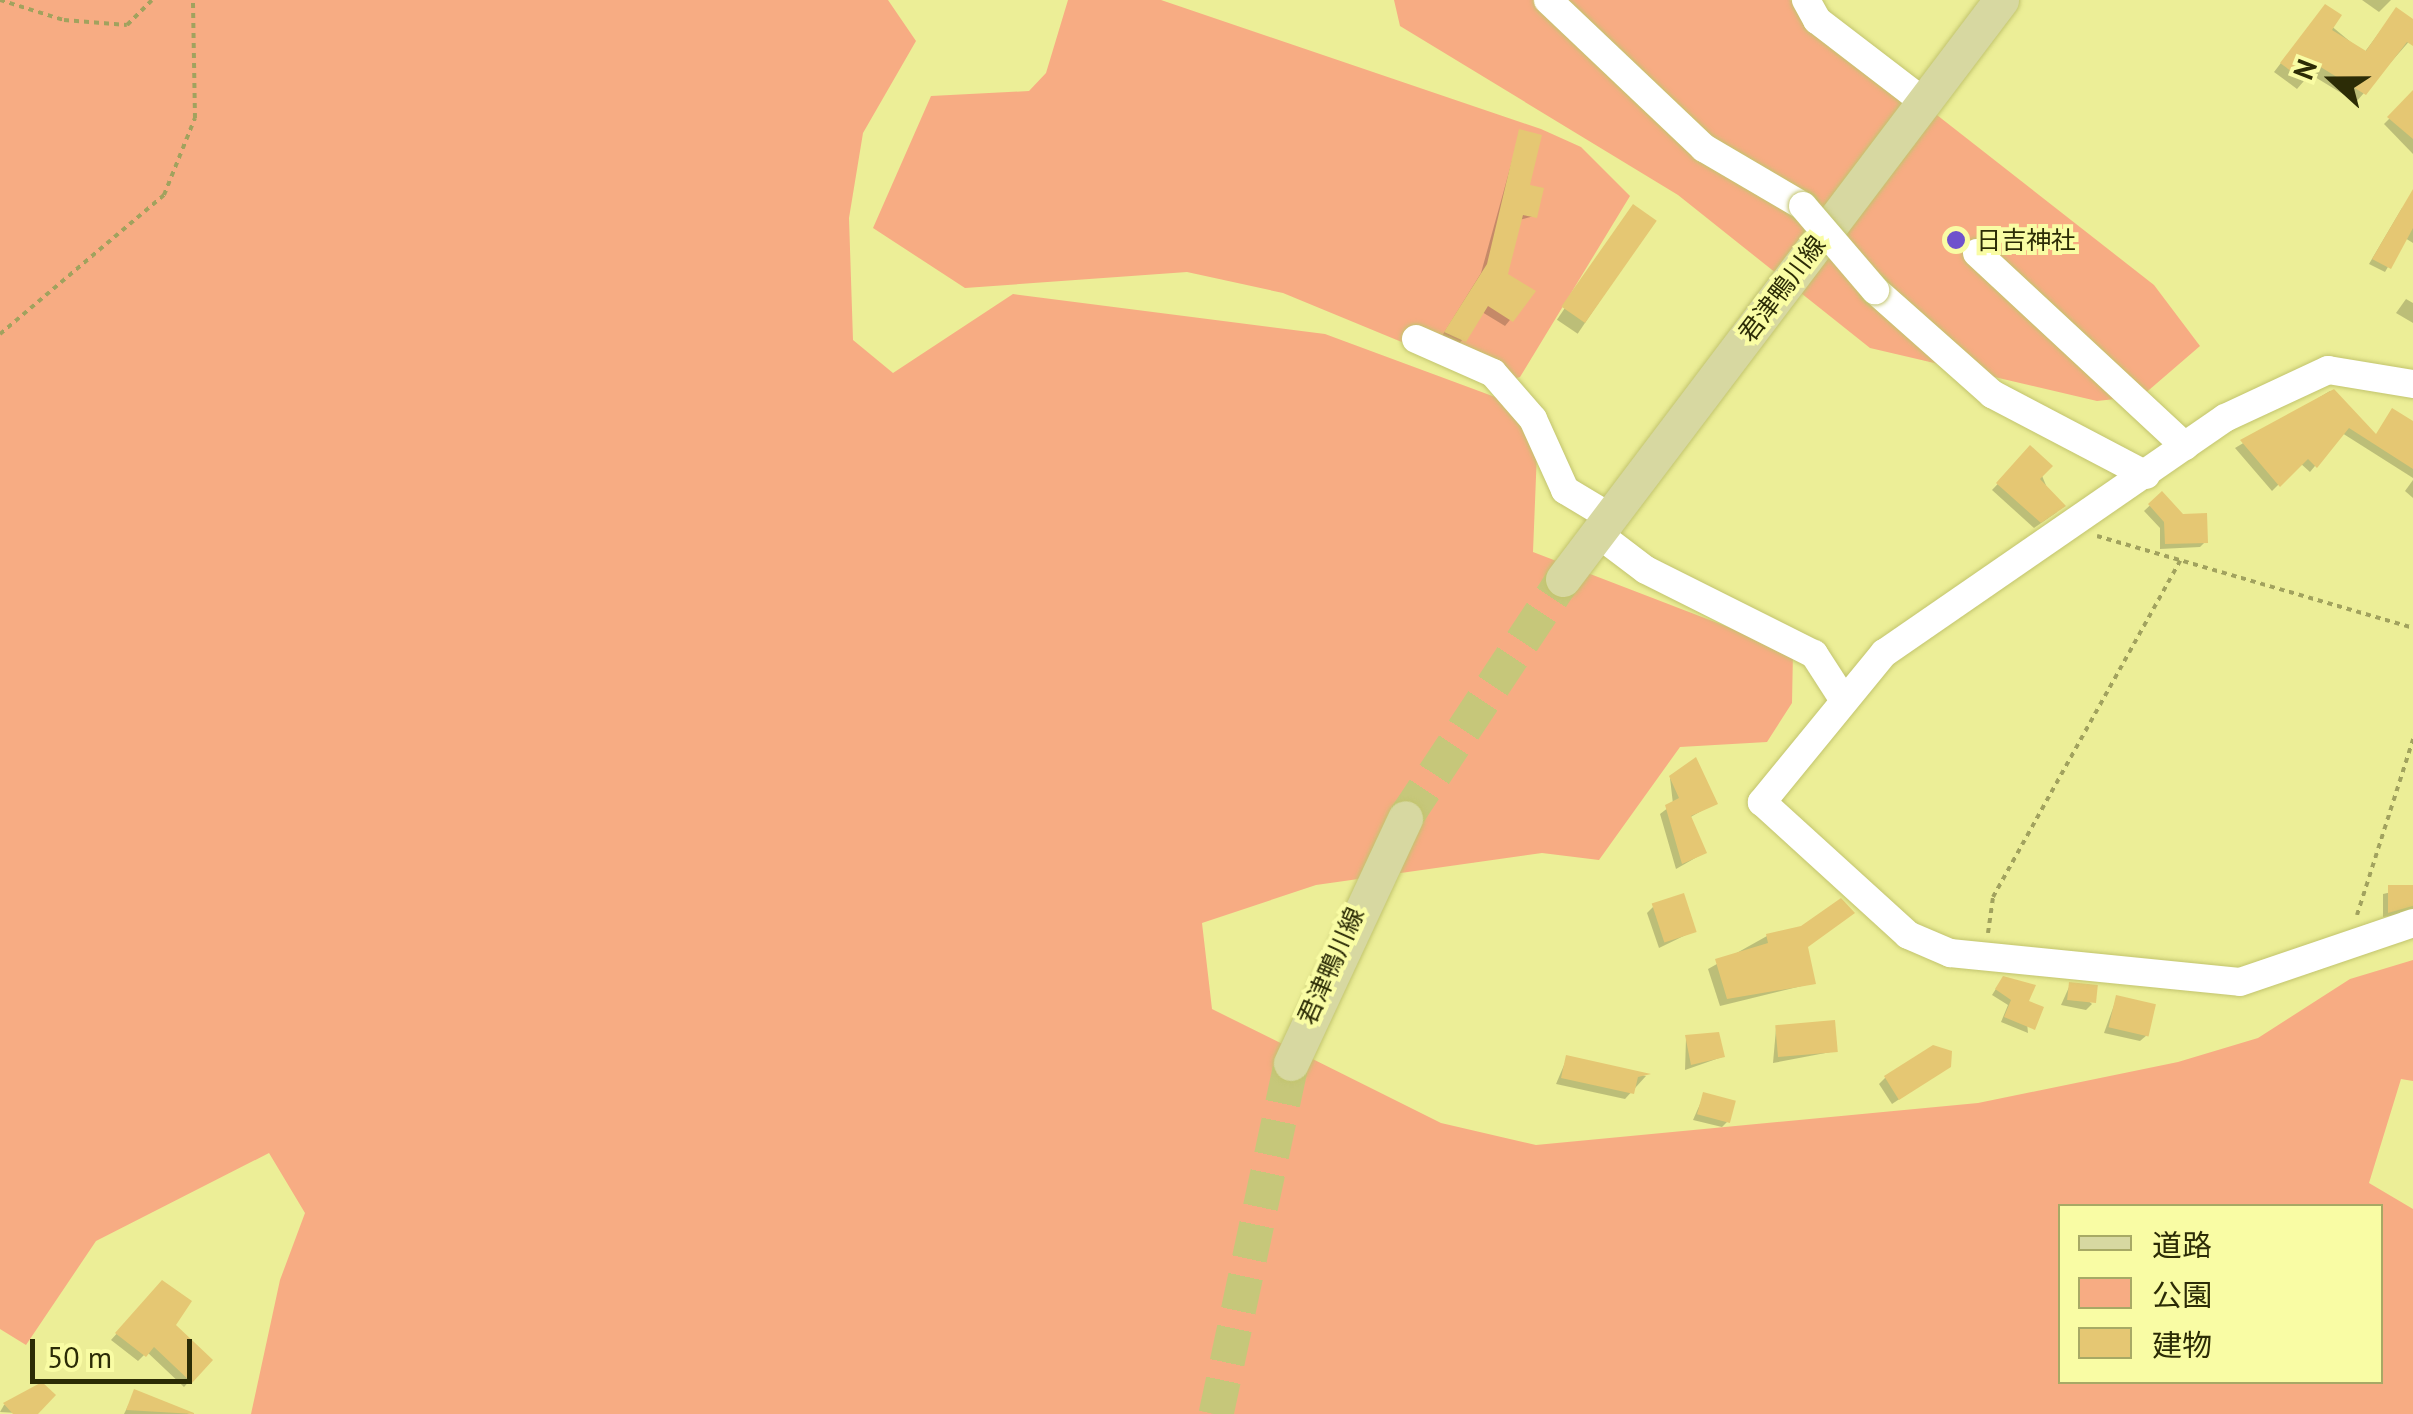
<!DOCTYPE html>
<html>
<head>
<meta charset="utf-8">
<style>
  body { margin:0 }
  #map { position:relative; width:2413px; height:1414px; overflow:hidden; background:#ecee97; font-family:"PT Sans","Noto Sans JP",sans-serif }
  div>[style] { position:absolute }
  [style*='--x'] { left:calc(var(--x)*1px); top:calc(var(--y)*1px); width:calc(var(--w)*1px); rotate:calc(var(--a)*1deg) }
  .green>* { inset:0; background:#f7ac83 }
  .shadow>* { inset:0; background:#0003; transform-origin:0 0 }
  .building>* { inset:0; background:#e5c773; transform-origin:0 0 }
  .major-tunnel>* { height:35px; margin-top:-17.5px; transform-origin:0; background:repeating-linear-gradient(90deg,#c6c77a 0 35px,transparent 0 53px) }
  .path>* { height:4px; margin-top:-2px; transform-origin:0; background:repeating-linear-gradient(90deg,#a1a25e 0 5px,transparent 0 10px) }
  .roads { filter:drop-shadow(0 0 2px #c2c46e) drop-shadow(0 0 2px #c2c46e) }
  .minor>* { height:28px; margin:-14px; padding:0 14px; transform-origin:14px; border-radius:14px; background:#fff }
  .major>* { height:35px; margin:-17.5px; padding:0 17.5px; transform-origin:17.5px; border-radius:17.5px; background:#d7d8a1 }
  .bridges { filter:drop-shadow(0 0 2px #c2c46e) drop-shadow(0 0 2px #c2c46e) }
  .minor-bridge>* { height:28px; margin:-14px; padding:0 14px; transform-origin:14px; border-radius:14px; background:#fff }
  .dots>* { width:28px; height:28px; translate:-50% -50%; box-sizing:border-box; border:5px solid #f9fca4; border-radius:50% }
  span { translate:-50% -50%; white-space:nowrap; text-align:center; line-height:1.15; -webkit-text-stroke:8px #f9fca4; paint-order:stroke }
  .poi-label { font-size:25px; color:#2c2c06 }
  .left { translate:0 -50%; text-align:left }
  .street-label { font-size:25px; color:#2c2c06 }
  .legend { position:absolute; left:2058px; top:1204px; width:325px; height:180px; box-sizing:border-box; background:#f9fca4; border:2px solid #a7a965; margin:0; padding:12px 18px; list-style:none; font-size:30px; color:#2c2c06 }
  .legend li { display:flex; align-items:center; gap:20px; height:50px }
  .legend b { width:50px; border:2px solid #a7a965 }
  .north { position:absolute; left:2283px; top:30px; width:100px; height:100px; -webkit-text-stroke:8px #f9fca4; paint-order:stroke; rotate:291deg; font-size:28px; font-weight:700; line-height:40px; text-align:center; color:#2c2c06 }
  .north::after { content:''; display:block; margin:auto; width:35px; height:45px; background:#2c2c06; clip-path:polygon(50% 0,100% 100%,50% 72%,0 100%) }
  .scale { position:absolute; left:30px; top:1339px; width:162px; height:45px; box-sizing:border-box; border:5px solid #2c2c06; border-top:0; padding-left:12px; font-size:30px; line-height:35px; white-space:nowrap; color:#2c2c06; -webkit-text-stroke:8px #f9fca4; paint-order:stroke }
</style>
</head>
<body>
<div id="map">
  <div class="green">
    <div style="clip-path:polygon(evenodd,0 0,888px 0,916px 41px,863px 133px,849px 218px,853px 340px,893px 373px,1013px 294px,1325px 334px,1514px 404px,1537px 452px,1533px 552px,1793px 652px,1792px 703px,1767px 742px,1680px 747px,1599px 860px,1542px 853px,1316px 885px,1202px 923px,1212px 1009px,1441px 1123px,1536px 1145px,1978px 1103px,2178px 1062px,2258px 1038px,2350px 979px,2413px 960px,2413px 1081px,2401px 1079px,2369px 1183px,2413px 1209px,2413px 1414px,251px 1414px,280px 1280px,305px 1213px,269px 1153px,96px 1241px,26px 1345px,0 1329px,0 0,2060px 1206px,2380px 1206px,2380px 1382px,2060px 1382px,2060px 1206px)"></div>
    <div style="clip-path:polygon(1068px 0,1161px 0,1541px 129px,1581px 147px,1630px 196px,1520px 377px,1501px 383px,1283px 293px,1187px 272px,965px 288px,873px 228px,931px 96px,1029px 91px,1046px 73px)"></div>
    <div style="clip-path:polygon(1394px 0,1790px 0,2154px 285px,2200px 346px,2142px 396px,2097px 401px,1870px 348px,1678px 195px,1400px 26px)"></div>
  </div>
  <div class="shadow">
    <div style="clip-path:polygon(2362px 0,2391px 0,2379px 12px)"></div>
    <div style="clip-path:polygon(2396px 10px,2413px 22px,2413px 37px,2356px 102px,2310px 74px,2297px 89px,2274px 72px,2318px 15px,2364px 53px)"></div>
    <div style="clip-path:polygon(2413px 95px,2413px 154px,2384px 124px)"></div>
    <div style="clip-path:polygon(1520px 132px,1534px 216px,1519px 220px,1506px 276px,1533px 292px,1505px 326px,1482px 312px,1457px 347px,1440px 339px,1481px 273px)"></div>
    <div style="left:1633px;top:207px;width:25px;height:136px;rotate:34deg"></div>
    <div style="clip-path:polygon(2402px 208px,2413px 208px,2413px 243px,2405px 238px,2385px 272px,2369px 264px)"></div>
    <div style="clip-path:polygon(2406px 299px,2413px 303px,2413px 323px,2396px 313px)"></div>
    <div style="clip-path:polygon(2330px 391px,2375px 436px,2413px 424px,2413px 478px,2342px 433px,2310px 472px,2300px 463px,2272px 491px,2235px 448px)"></div>
    <div style="clip-path:polygon(2031px 449px,2057px 512px,2034px 528px,1992px 490px)"></div>
    <div style="clip-path:polygon(2413px 480px,2413px 498px,2405px 491px)"></div>
    <div style="clip-path:polygon(2162px 494px,2205px 542px,2200px 547px,2160px 549px,2160px 528px,2144px 511px)"></div>
    <div style="clip-path:polygon(1670px 778px,1715px 803px,1689px 818px,1704px 853px,1676px 869px,1660px 814px,1673px 804px)"></div>
    <div style="clip-path:polygon(2413px 887px,2413px 913px,2383px 917px,2383px 894px)"></div>
    <div style="clip-path:polygon(1653px 907px,1694px 931px,1659px 948px,1647px 913px)"></div>
    <div style="clip-path:polygon(1767px 936px,1806px 948px,1814px 983px,1720px 1006px,1708px 969px)"></div>
    <div style="clip-path:polygon(1999px 984px,2025px 1002px,2028px 1033px,2001px 1022px,2008px 1005px,1992px 995px)"></div>
    <div style="clip-path:polygon(2070px 985px,2092px 1004px,2086px 1010px,2061px 1005px)"></div>
    <div style="clip-path:polygon(2117px 997px,2147px 1035px,2140px 1041px,2104px 1033px)"></div>
    <div style="clip-path:polygon(1776px 1029px,1836px 1051px,1773px 1063px)"></div>
    <div style="clip-path:polygon(1686px 1038px,1722px 1057px,1685px 1070px)"></div>
    <div style="clip-path:polygon(1567px 1058px,1646px 1076px,1625px 1099px,1556px 1084px)"></div>
    <div style="clip-path:polygon(1949px 1066px,1892px 1104px,1879px 1084px,1885px 1078px)"></div>
    <div style="clip-path:polygon(1704px 1095px,1728px 1121px,1722px 1127px,1693px 1120px)"></div>
    <div style="clip-path:polygon(162px 1283px,172px 1325px,209px 1360px,184px 1387px,147px 1352px,138px 1361px,111px 1340px)"></div>
    <div style="clip-path:polygon(42px 1385px,34px 1414px,0 1412px,4px 1405px)"></div>
    <div style="clip-path:polygon(135px 1392px,190px 1414px,124px 1414px)"></div>
  </div>
  <div class="building">
    <div style="clip-path:polygon(2325px 4px,2342px 15px,2332px 30px,2366px 51px,2396px 7px,2413px 19px,2413px 46px,2407px 42px,2366px 95px,2319px 66px,2306px 82px,2280px 63px)"></div>
    <div style="clip-path:polygon(2413px 90px,2413px 139px,2387px 117px)"></div>
    <div style="clip-path:polygon(1519px 129px,1542px 135px,1530px 185px,1544px 188px,1537px 218px,1523px 215px,1508px 274px,1536px 291px,1513px 322px,1488px 306px,1466px 342px,1444px 332px,1487px 264px)"></div>
    <div style="clip-path:polygon(2413px 189px,2413px 228px,2391px 269px,2372px 259px)"></div>
    <div style="left:1633px;top:204px;width:29px;height:125px;rotate:35deg"></div>
    <div style="clip-path:polygon(2334px 389px,2376px 434px,2392px 408px,2413px 421px,2413px 469px,2349px 428px,2317px 468px,2308px 459px,2280px 487px,2240px 440px)"></div>
    <div style="clip-path:polygon(2030px 445px,2053px 466px,2040px 479px,2066px 506px,2041px 523px,1996px 483px)"></div>
    <div style="clip-path:polygon(2162px 491px,2183px 514px,2207px 513px,2208px 543px,2165px 544px,2164px 522px,2148px 504px)"></div>
    <div style="clip-path:polygon(1696px 757px,1718px 804px,1691px 816px,1707px 853px,1682px 864px,1665px 805px,1679px 798px,1669px 776px)"></div>
    <div style="clip-path:polygon(2388px 885px,2413px 885px,2413px 906px,2388px 913px)"></div>
    <div style="left:1684px;top:893px;width:41px;height:34px;rotate:72deg"></div>
    <div style="clip-path:polygon(1841px 898px,1855px 913px,1808px 947px,1816px 984px,1727px 999px,1715px 959px,1768px 943px,1766px 934px,1801px 926px)"></div>
    <div style="clip-path:polygon(2003px 976px,2036px 985px,2029px 1001px,2044px 1007px,2035px 1030px,2004px 1017px,2011px 1000px,1995px 989px)"></div>
    <div style="left:2069px;top:982px;width:29px;height:18px;rotate:6deg"></div>
    <div style="left:2116px;top:995px;width:41px;height:33px;rotate:13deg"></div>
    <div style="left:1835px;top:1020px;width:32px;height:60px;rotate:85deg"></div>
    <div style="clip-path:polygon(1719px 1032px,1725px 1057px,1691px 1065px,1685px 1035px)"></div>
    <div style="clip-path:polygon(1933px 1045px,1952px 1051px,1951px 1067px,1899px 1100px,1884px 1076px)"></div>
    <div style="clip-path:polygon(1566px 1055px,1651px 1074px,1638px 1077px,1634px 1094px,1561px 1078px)"></div>
    <div style="left:1703px;top:1092px;width:34px;height:23px;rotate:15deg"></div>
    <div style="clip-path:polygon(162px 1280px,192px 1301px,176px 1325px,213px 1360px,192px 1383px,154px 1347px,146px 1357px,115px 1333px)"></div>
    <div style="clip-path:polygon(42px 1382px,56px 1395px,38px 1414px,13px 1414px,3px 1403px)"></div>
    <div style="clip-path:polygon(134px 1389px,194px 1413px,194px 1414px,126px 1410px)"></div>
  </div>
  <div class="major-tunnel">
    <div style="--x:1405;--y:818;--w:287;--a:-56.5"></div>
    <div style="--x:1216;--y:1414;--w:359;--a:-77.9"></div>
  </div>
  <div class="path">
    <div style="--x:0;--y:0;--w:67;--a:17.4"></div>
    <div style="--x:64;--y:20;--w:63;--a:4.5"></div>
    <div style="--x:127;--y:25;--w:35;--a:-45"></div>
    <div style="--x:0;--y:334;--w:215;--a:-40.3"></div>
    <div style="--x:164;--y:195;--w:83;--a:-68.1"></div>
    <div style="--x:195;--y:118;--w:118;--a:-91"></div>
    <div style="--x:2097;--y:536;--w:329;--a:16.2"></div>
    <div style="--x:2357;--y:915;--w:185;--a:-72.3"></div>
    <div style="--x:1988;--y:933;--w:36;--a:-82"></div>
    <div style="--x:1993;--y:897;--w:385;--a:-60.9"></div>
  </div>
  <div class="roads">
    <div class="minor">
      <div style="--x:1548;--y:0;--w:215;--a:43.5"></div>
      <div style="--x:1704;--y:148;--w:115;--a:30.4"></div>
      <div style="--x:1806;--y:0;--w:23;--a:61"></div>
      <div style="--x:1817;--y:20;--w:135;--a:37.5"></div>
      <div style="--x:1977;--y:253;--w:284;--a:42.9"></div>
      <div style="--x:1875;--y:290;--w:157;--a:41.6"></div>
      <div style="--x:1992;--y:394;--w:174;--a:27.7"></div>
      <div style="--x:1416;--y:339;--w:84;--a:23.8"></div>
      <div style="--x:1493;--y:373;--w:61;--a:49"></div>
      <div style="--x:1533;--y:419;--w:78;--a:65.7"></div>
      <div style="--x:1565;--y:490;--w:52;--a:31"></div>
      <div style="--x:2413;--y:384;--w:86;--a:-170.6"></div>
      <div style="--x:2328;--y:370;--w:114;--a:155"></div>
      <div style="--x:2225;--y:418;--w:414;--a:145.4"></div>
      <div style="--x:1884;--y:653;--w:193;--a:129.3"></div>
      <div style="--x:1762;--y:802;--w:197;--a:42.3"></div>
      <div style="--x:1908;--y:935;--w:46;--a:23.2"></div>
      <div style="--x:1950;--y:953;--w:291;--a:5.7"></div>
      <div style="--x:2240;--y:982;--w:183;--a:-18.8"></div>
      <div style="--x:1597;--y:533;--w:61;--a:37.1"></div>
      <div style="--x:1646;--y:570;--w:188;--a:26.6"></div>
      <div style="--x:1814;--y:654;--w:54;--a:57.2"></div>
    </div>
    <div class="major">
      <div style="--x:1563;--y:579;--w:726;--a:-52.89"></div>
      <div style="--x:1291;--y:1063;--w:270;--a:-65"></div>
    </div>
  </div>
  <div class="bridges">
    <div class="minor-bridge">
      <div style="--x:1803;--y:206;--w:111;--a:49.4"></div>
    </div>
  </div>
  <div class="dots">
    <div style="left:1956px;top:240px;background:#6f52cc"></div>
  </div>
  <div class="poi-label">
    <span class="left" style="left:1976px;top:240px">日吉神社</span>
  </div>
  <div class="street-label">
    <span style="left:1782px;top:289px;rotate:-53deg">君津鴨川線</span>
    <span style="left:1331px;top:966px;rotate:-66deg">君津鴨川線</span>
  </div>
  <ul class="legend">
  <li><b style="height:12px;background:#d7d8a1"></b>道路</li>
  <li><b style="height:28px;background:#f7ac83"></b>公園</li>
  <li><b style="height:28px;background:#e5c773"></b>建物</li>
  </ul>
  <div class="north">N</div>
  <div class="scale">50 m</div>
</div>
</body>
</html>
